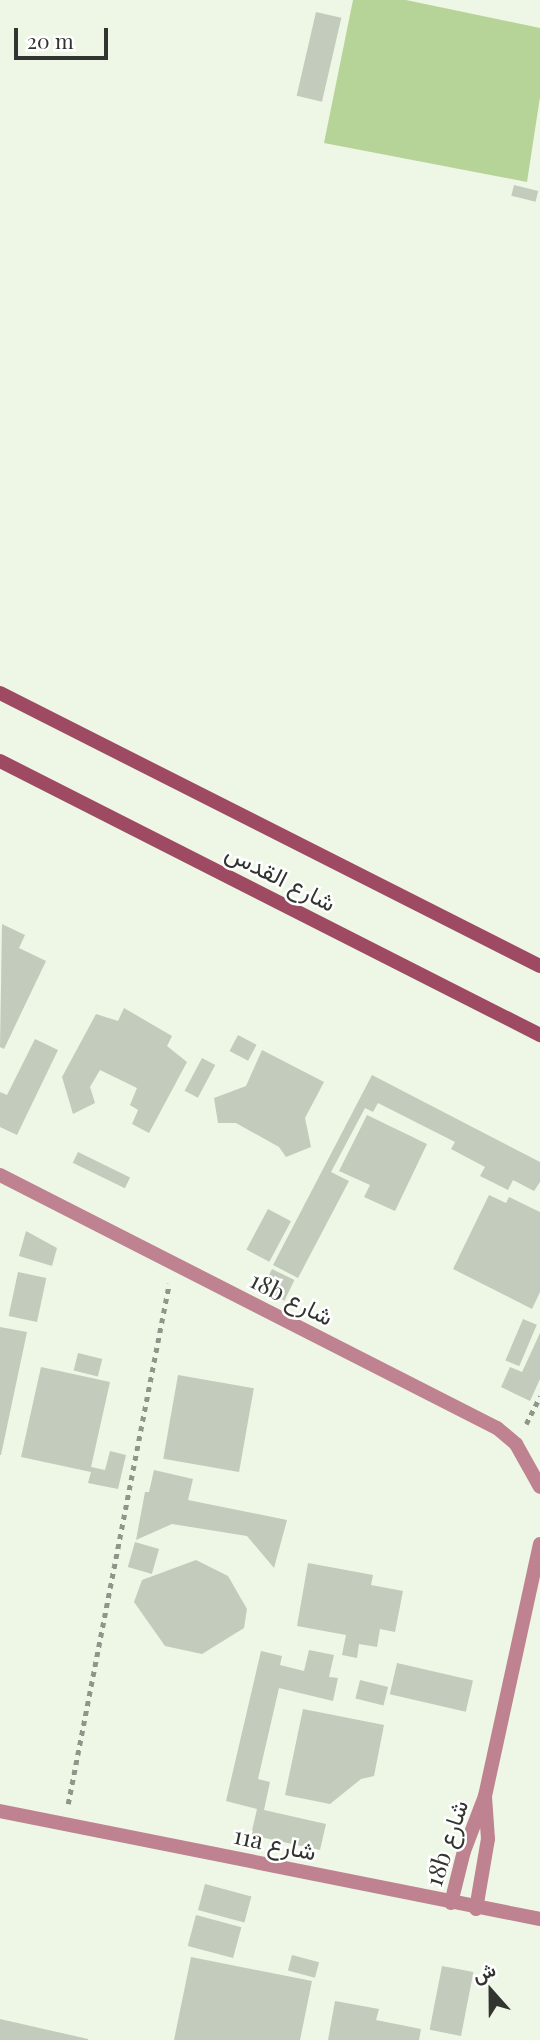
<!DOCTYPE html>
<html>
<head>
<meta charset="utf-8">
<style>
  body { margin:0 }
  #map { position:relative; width:540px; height:2040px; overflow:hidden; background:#eef6e6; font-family:"Playfair Display",Vazirmatn,serif }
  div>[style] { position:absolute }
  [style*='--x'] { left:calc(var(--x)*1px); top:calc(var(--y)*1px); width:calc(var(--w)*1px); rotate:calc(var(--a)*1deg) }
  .green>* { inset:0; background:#b7d498 }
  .building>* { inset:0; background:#c3cbbc; transform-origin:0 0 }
  .path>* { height:4.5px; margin-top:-2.25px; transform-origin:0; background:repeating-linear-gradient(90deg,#90958a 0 5px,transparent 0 10px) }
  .street>* { height:14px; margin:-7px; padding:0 7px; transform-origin:7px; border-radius:7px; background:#be8291 }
  .secondary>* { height:14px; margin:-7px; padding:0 7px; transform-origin:7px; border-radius:7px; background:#9e4a63 }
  span { translate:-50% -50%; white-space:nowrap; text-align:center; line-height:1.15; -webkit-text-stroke:5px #fff; paint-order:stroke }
  .street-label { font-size:24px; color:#32352f }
  .north { position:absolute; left:456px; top:1956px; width:70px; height:70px; -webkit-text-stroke:5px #fff; paint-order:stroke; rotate:339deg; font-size:19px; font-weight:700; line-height:28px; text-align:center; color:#32352f }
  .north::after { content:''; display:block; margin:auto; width:24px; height:32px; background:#32352f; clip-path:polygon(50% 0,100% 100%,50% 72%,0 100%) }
  .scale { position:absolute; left:14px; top:28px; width:94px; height:32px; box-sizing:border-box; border:4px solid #32352f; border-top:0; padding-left:9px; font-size:21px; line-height:24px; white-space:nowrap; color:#32352f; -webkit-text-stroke:5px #fff; paint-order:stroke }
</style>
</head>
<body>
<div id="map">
  <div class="green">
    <div style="clip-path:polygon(353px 0,406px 0,540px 28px,540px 97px,527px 182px,324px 143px)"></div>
  </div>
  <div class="building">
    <div style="left:316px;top:12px;width:26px;height:86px;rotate:13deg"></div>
    <div style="left:514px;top:185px;width:25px;height:11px;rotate:14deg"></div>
    <div style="clip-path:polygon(2px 924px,25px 935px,19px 948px,46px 961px,4px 1049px,0 1047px)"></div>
    <div style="clip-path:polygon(124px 1008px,172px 1036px,167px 1046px,187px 1062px,149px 1133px,132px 1124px,138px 1110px,130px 1105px,137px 1088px,100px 1070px,90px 1087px,95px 1103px,73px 1114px,62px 1077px,96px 1014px,118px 1021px)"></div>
    <div style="left:238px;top:1035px;width:21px;height:18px;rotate:28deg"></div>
    <div style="clip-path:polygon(35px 1039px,58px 1050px,17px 1135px,0 1127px,0 1092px,7px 1095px)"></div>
    <div style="clip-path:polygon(262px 1050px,324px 1082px,305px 1118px,311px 1147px,286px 1157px,279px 1147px,236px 1123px,218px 1123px,214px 1098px,246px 1086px)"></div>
    <div style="left:202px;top:1058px;width:15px;height:37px;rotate:28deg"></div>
    <div style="clip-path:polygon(372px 1075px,540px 1162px,540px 1182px,534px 1191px,513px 1180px,508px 1190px,480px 1176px,485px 1167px,451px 1149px,455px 1142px,378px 1103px,373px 1112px,365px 1108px,331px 1172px,349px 1181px,298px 1278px,273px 1265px)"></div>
    <div style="clip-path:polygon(367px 1115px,427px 1144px,395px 1211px,364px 1197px,370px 1185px,339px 1171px)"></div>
    <div style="left:78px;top:1152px;width:58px;height:12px;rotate:26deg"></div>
    <div style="clip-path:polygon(489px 1195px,506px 1203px,509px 1197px,540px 1212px,540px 1292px,532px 1309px,453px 1269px)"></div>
    <div style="left:268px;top:1209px;width:26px;height:46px;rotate:28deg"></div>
    <div style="clip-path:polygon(26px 1231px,57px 1248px,52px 1266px,19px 1256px)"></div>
    <div style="left:272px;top:1269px;width:25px;height:23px;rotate:26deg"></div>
    <div style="left:18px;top:1272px;width:29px;height:45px;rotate:12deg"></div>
    <div style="left:523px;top:1319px;width:15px;height:45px;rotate:23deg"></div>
    <div style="clip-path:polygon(0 1327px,27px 1332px,1px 1455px,0 1455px)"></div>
    <div style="clip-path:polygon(540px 1333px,540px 1379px,530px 1401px,501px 1387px,510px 1367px,522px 1372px)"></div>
    <div style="left:78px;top:1353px;width:25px;height:18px;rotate:14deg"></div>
    <div style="clip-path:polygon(41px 1367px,110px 1382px,91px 1467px,105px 1470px,110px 1451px,126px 1455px,118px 1489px,88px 1483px,91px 1472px,21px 1457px)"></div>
    <div style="left:178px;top:1375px;width:77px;height:85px;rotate:10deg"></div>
    <div style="clip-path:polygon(154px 1470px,193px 1479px,188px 1500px,287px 1520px,274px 1568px,247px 1536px,172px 1524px,136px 1540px,145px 1492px,149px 1492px)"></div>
    <div style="left:135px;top:1542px;width:25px;height:26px;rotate:16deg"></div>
    <div style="clip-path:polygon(196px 1560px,228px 1576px,247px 1609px,244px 1628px,202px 1654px,165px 1646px,134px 1602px,142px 1580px)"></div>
    <div style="clip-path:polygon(308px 1563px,373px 1575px,371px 1585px,403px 1591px,395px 1632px,380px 1629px,377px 1647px,359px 1644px,357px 1658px,342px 1655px,346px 1635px,297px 1626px)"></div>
    <div style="clip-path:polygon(309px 1650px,334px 1655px,329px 1677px,338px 1678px,333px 1701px,279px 1688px,258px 1779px,270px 1782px,264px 1810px,326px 1824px,320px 1850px,251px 1835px,257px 1809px,226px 1801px,261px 1651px,282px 1656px,280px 1665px,304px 1671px)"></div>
    <div style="left:397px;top:1663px;width:78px;height:32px;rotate:13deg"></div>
    <div style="left:360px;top:1680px;width:29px;height:19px;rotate:14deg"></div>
    <div style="clip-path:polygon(303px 1709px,384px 1725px,374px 1776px,361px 1779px,330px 1804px,285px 1795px)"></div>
    <div style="left:205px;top:1884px;width:48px;height:27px;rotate:15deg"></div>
    <div style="left:196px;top:1915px;width:47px;height:32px;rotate:15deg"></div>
    <div style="left:292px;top:1955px;width:28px;height:16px;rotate:15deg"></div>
    <div style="clip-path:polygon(191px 1957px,312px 1981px,300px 2040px,174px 2040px)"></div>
    <div style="left:442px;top:1966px;width:32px;height:65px;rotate:11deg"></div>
    <div style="clip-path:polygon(335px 2001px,379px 2009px,376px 2020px,421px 2029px,419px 2040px,328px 2040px)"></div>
    <div style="clip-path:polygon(0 2019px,88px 2039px,88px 2040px,0 2040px)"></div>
  </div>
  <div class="path">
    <div style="--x:526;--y:1424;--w:31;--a:-63"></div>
    <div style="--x:68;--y:1804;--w:530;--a:-79.01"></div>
  </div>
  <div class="street">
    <div style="--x:0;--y:1175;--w:558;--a:26.98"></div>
    <div style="--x:497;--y:1428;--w:25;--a:40"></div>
    <div style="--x:516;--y:1444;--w:49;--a:60.8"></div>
    <div style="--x:0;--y:1811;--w:551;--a:11.31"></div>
    <div style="--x:451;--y:1903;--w:54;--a:-76"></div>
    <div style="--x:464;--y:1851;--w:59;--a:-69.1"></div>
    <div style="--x:485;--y:1796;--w:258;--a:-77.7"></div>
    <div style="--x:476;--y:1909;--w:71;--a:-80.3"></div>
    <div style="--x:488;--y:1839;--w:42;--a:-94.1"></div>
  </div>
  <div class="secondary">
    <div style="--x:0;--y:693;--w:605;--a:26.82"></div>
    <div style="--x:0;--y:761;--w:606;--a:26.9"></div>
  </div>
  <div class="street-label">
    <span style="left:281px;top:877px;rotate:27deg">شارع القدس</span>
    <span style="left:292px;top:1298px;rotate:27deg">18b شارع</span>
    <span style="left:275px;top:1843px;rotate:12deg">11a شارع</span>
    <span style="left:446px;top:1843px;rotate:-72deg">18b شارع</span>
  </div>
  <div class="north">ش</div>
  <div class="scale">20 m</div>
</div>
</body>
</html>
